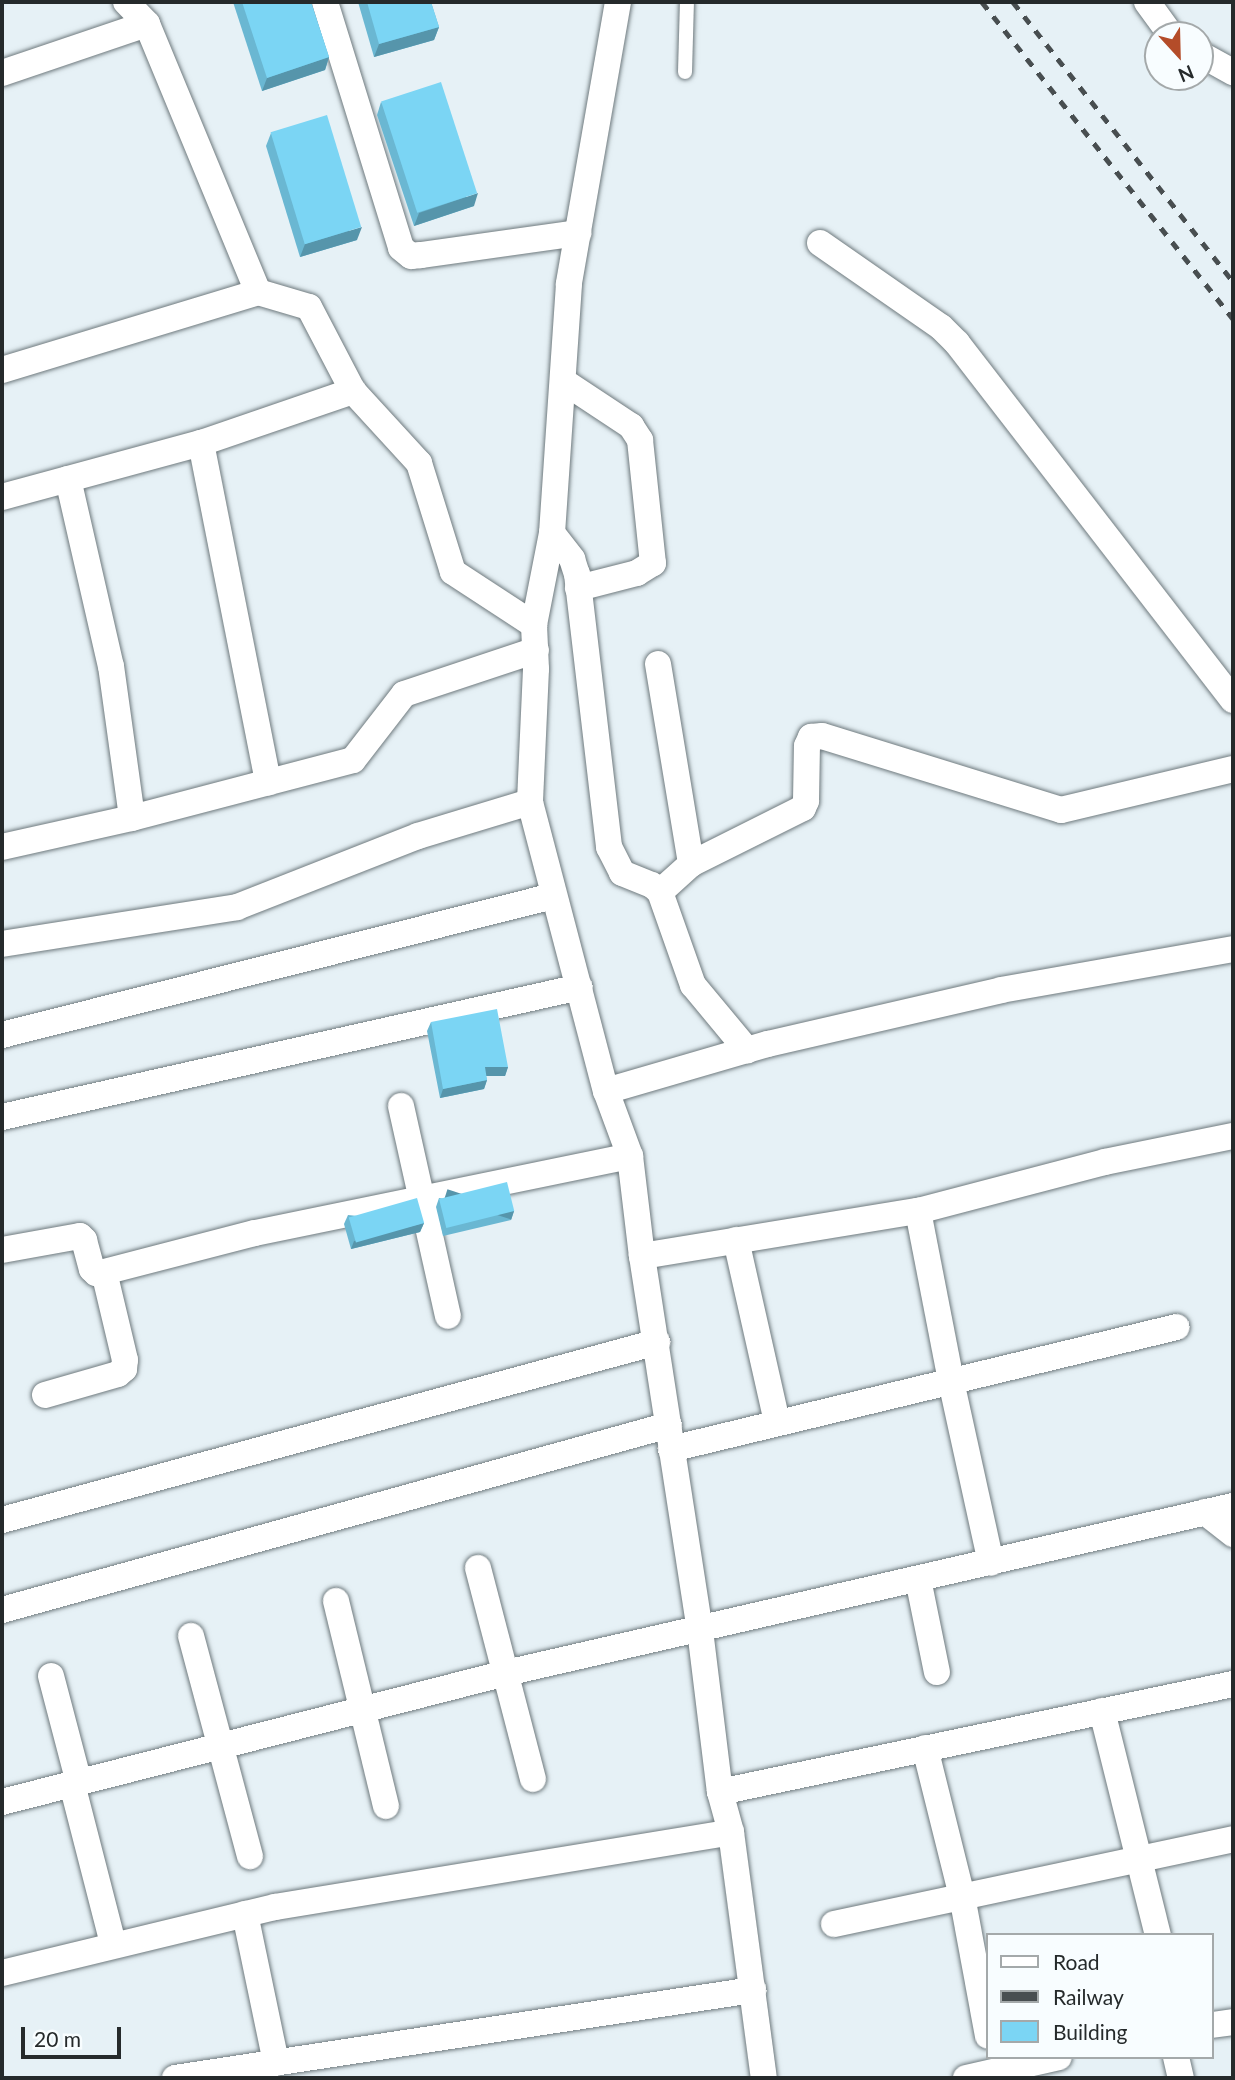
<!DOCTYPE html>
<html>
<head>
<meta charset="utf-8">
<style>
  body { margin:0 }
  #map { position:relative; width:1235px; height:2080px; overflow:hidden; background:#e6f1f6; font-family:Lato,sans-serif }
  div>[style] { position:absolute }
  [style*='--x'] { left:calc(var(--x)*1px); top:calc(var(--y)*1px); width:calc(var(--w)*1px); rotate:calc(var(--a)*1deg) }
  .roads { filter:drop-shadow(0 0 2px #6f7a7e) drop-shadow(0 0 2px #6f7a7e) }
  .service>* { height:14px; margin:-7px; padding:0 7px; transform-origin:7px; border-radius:7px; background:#fff }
  .minor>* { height:26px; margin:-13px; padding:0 13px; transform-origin:13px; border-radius:13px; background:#fff }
  .rail>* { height:5px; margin-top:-2.5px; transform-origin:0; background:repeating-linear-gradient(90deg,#484e50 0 9px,transparent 0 18px) }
  .wall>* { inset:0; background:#6ab7d2 }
  .shaded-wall>* { inset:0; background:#5695ab; transform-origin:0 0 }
  .building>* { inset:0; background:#7bd5f4; transform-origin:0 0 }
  span { translate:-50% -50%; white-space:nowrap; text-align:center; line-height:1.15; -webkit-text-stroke:5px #f8fdff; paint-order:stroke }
  .frame { position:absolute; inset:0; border:4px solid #252a2b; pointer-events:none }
  .legend { position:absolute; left:986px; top:1933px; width:228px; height:126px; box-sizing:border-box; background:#f8fdff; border:2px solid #a4a9aa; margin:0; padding:9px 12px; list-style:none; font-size:21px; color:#252a2b }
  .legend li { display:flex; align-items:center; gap:14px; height:35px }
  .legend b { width:35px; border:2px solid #a4a9aa }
  .north { position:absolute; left:1144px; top:21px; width:70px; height:70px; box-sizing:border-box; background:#f8fdff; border:2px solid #a4a9aa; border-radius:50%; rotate:158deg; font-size:19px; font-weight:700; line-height:28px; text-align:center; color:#252a2b }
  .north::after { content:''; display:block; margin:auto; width:24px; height:32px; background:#b44c29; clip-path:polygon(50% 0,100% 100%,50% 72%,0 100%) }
  .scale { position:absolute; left:21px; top:2027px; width:100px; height:32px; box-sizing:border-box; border:4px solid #252a2b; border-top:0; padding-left:9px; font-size:21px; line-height:24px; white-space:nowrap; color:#252a2b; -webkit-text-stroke:5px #f8fdff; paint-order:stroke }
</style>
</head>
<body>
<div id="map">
  <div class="roads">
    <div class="service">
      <div style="--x:685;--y:72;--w:70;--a:-88.4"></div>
    </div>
    <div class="minor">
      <div style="--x:126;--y:2;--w:30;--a:46"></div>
      <div style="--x:147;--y:24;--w:290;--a:67.5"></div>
      <div style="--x:325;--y:2;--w:257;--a:72.8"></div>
      <div style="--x:401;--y:248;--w:13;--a:39"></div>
      <div style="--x:411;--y:256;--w:10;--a:-6"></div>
      <div style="--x:421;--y:255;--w:159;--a:-8"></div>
      <div style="--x:618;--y:2;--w:286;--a:99.9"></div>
      <div style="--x:569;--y:284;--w:250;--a:93.9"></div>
      <div style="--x:552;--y:533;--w:94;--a:101.1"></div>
      <div style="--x:534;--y:625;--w:44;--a:87.4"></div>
      <div style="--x:536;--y:669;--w:133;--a:92.6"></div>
      <div style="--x:530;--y:802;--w:299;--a:75.3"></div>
      <div style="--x:606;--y:1091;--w:69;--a:69.7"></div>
      <div style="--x:630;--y:1156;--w:101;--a:83.2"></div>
      <div style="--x:642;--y:1256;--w:378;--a:81.2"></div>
      <div style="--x:700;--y:1630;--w:163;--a:83"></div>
      <div style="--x:720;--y:1792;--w:41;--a:74.6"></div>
      <div style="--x:731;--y:1832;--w:248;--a:82.4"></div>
      <div style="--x:1147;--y:2;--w:41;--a:54"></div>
      <div style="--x:1200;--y:54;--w:38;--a:29"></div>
      <div style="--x:2;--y:73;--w:153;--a:-18.7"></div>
      <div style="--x:820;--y:243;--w:147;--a:34.8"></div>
      <div style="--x:941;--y:327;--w:23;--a:45"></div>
      <div style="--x:957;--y:343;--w:451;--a:52.3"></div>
      <div style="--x:2;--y:370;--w:268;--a:-16.9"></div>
      <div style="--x:258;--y:292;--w:53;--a:16.4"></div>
      <div style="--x:309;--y:307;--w:95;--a:62.4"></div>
      <div style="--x:353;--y:391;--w:98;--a:47.5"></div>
      <div style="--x:419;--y:463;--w:114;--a:72.7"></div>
      <div style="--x:453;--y:572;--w:97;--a:33.2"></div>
      <div style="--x:563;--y:381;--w:82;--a:33.5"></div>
      <div style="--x:631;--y:426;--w:17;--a:57"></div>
      <div style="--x:640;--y:440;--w:124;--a:84"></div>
      <div style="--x:653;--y:563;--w:19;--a:148"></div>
      <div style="--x:637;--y:573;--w:61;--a:165.7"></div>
      <div style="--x:201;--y:443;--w:346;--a:78.8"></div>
      <div style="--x:68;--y:479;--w:192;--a:77.1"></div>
      <div style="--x:111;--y:666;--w:153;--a:82.1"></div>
      <div style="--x:2;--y:497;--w:206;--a:-15.2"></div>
      <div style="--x:201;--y:443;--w:161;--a:-18.9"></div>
      <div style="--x:552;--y:533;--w:33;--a:52"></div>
      <div style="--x:572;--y:559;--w:16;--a:72"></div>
      <div style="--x:577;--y:574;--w:275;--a:83.3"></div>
      <div style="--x:609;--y:847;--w:29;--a:63"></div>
      <div style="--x:622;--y:873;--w:32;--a:22"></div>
      <div style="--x:652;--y:885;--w:11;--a:41"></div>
      <div style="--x:660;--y:892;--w:99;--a:70.5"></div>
      <div style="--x:693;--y:985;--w:85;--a:50.3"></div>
      <div style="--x:658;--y:664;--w:203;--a:80.6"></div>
      <div style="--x:2;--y:847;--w:133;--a:-12.6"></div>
      <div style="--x:132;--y:818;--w:228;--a:-14.7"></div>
      <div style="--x:353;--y:760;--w:83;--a:-52.3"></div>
      <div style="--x:404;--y:694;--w:139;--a:-18.4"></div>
      <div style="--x:660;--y:892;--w:42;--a:-42.1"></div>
      <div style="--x:691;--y:864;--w:125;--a:-26.6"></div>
      <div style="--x:803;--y:808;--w:8;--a:-67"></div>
      <div style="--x:806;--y:801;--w:55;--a:-89"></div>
      <div style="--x:807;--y:746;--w:10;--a:-66"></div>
      <div style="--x:811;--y:737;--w:11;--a:-5"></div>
      <div style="--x:822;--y:736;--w:250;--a:17.2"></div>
      <div style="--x:1061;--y:810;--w:177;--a:-13.4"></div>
      <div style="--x:2;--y:944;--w:238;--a:-8.9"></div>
      <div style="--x:237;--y:907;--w:194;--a:-21.4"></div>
      <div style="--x:418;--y:836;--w:117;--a:-16.9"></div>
      <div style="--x:2;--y:1035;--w:568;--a:-14.16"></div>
      <div style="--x:606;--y:1091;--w:169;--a:-16.2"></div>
      <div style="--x:768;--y:1044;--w:239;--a:-13"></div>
      <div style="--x:1001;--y:990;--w:236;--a:-10"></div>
      <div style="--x:401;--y:1106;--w:215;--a:77.4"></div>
      <div style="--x:2;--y:1117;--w:592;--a:-12.68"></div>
      <div style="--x:918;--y:1211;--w:173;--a:79"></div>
      <div style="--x:951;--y:1381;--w:186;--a:77.6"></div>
      <div style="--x:736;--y:1240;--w:187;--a:77.3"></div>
      <div style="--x:2;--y:1250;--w:79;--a:-10.2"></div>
      <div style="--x:80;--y:1236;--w:6;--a:45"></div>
      <div style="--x:84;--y:1240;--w:30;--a:75"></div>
      <div style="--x:92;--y:1269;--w:6;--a:45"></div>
      <div style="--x:96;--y:1273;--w:8;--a:-7"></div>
      <div style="--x:104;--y:1272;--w:156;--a:-14.5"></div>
      <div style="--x:255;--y:1233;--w:383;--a:-11.6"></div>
      <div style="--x:642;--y:1256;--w:280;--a:-9.3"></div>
      <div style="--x:918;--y:1211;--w:193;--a:-14.7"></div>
      <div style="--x:1105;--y:1162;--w:131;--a:-11.5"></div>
      <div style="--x:45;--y:1395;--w:76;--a:-16"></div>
      <div style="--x:118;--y:1374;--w:8;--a:-40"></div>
      <div style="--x:124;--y:1369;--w:9;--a:-84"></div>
      <div style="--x:125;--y:1360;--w:90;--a:-103.4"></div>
      <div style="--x:671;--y:1449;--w:520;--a:-13.56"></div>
      <div style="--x:1205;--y:1512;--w:36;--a:38"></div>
      <div style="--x:2;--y:1520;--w:679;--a:-15.2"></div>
      <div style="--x:478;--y:1568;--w:218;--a:75.4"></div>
      <div style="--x:918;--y:1579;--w:95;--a:78.5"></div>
      <div style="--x:336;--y:1601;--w:211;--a:76.3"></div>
      <div style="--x:2;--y:1610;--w:692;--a:-15.5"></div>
      <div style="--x:191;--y:1636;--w:228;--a:75"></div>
      <div style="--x:51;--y:1676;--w:111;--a:75.3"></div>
      <div style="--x:1102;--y:1711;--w:231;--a:76"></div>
      <div style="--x:925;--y:1748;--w:153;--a:76"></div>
      <div style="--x:962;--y:1896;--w:142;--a:79.5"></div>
      <div style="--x:72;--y:1784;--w:165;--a:75.6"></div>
      <div style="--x:720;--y:1792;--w:524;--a:-11.89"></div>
      <div style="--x:2;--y:1802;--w:520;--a:-14.36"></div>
      <div style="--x:506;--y:1673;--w:746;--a:-12.94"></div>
      <div style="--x:245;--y:1914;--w:152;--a:78.2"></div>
      <div style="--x:834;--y:1924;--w:408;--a:-12"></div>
      <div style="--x:2;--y:1973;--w:281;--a:-13.6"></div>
      <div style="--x:275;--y:1907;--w:462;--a:-9.3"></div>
      <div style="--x:1212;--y:2025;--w:21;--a:-8"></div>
      <div style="--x:1176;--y:2057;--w:22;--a:77"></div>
      <div style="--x:175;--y:2078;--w:585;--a:-8.66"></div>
      <div style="--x:966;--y:2078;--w:95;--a:-12.7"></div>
    </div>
  </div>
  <div class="rail">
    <div style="--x:982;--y:2;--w:404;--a:51.6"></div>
    <div style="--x:1013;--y:2;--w:356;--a:51.8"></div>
  </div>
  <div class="wall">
    <div style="clip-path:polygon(233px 2px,311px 2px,329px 57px,325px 70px,262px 91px)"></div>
    <div style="clip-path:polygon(358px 2px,431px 2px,439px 27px,434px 40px,374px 57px)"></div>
    <div style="clip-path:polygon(381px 102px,474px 206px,414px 226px,377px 115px)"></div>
    <div style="clip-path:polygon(271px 133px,357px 240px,300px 257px,266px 146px)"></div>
    <div style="clip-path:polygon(431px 1022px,508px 1067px,505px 1076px,486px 1076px,487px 1080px,484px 1089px,440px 1098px,427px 1031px)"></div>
    <div style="clip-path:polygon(439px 1198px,514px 1211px,511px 1220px,443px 1236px,436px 1207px)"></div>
    <div style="clip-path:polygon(348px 1215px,424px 1223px,420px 1232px,351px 1249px,344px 1224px)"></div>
  </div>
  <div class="shaded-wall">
    <div style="clip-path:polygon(439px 27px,434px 40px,374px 57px,379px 44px)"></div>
    <div style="clip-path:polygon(329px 57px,325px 70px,262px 91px,267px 78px)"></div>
    <div style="clip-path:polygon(478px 193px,474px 206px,414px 226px,419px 213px)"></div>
    <div style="clip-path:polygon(362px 227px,357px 240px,300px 257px,305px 244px)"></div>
    <div style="clip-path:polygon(485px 1067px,508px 1067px,505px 1076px,481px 1076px)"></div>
    <div style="clip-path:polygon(487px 1080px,484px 1089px,440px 1098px,443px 1089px)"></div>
    <div style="left:514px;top:1211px;width:9px;height:70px;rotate:108deg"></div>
    <div style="clip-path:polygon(424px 1223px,420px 1232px,351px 1249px,354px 1241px)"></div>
  </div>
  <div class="building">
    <div style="clip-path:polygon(242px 2px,311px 2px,329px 57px,267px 78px)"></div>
    <div style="clip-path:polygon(367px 2px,431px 2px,439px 27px,379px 44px)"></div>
    <div style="left:441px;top:82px;width:117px;height:63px;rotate:72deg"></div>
    <div style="left:327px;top:115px;width:117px;height:59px;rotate:73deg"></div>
    <div style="clip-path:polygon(497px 1009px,508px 1067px,485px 1067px,487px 1080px,443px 1089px,431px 1022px)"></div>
    <div style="left:507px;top:1182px;width:30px;height:70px;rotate:76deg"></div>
    <div style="left:417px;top:1198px;width:26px;height:71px;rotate:74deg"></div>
  </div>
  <div class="frame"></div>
  <ul class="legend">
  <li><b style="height:9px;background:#fff"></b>Road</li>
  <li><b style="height:9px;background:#484e50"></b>Railway</li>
  <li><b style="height:19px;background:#7bd5f4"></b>Building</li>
  </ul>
  <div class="north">N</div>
  <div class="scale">20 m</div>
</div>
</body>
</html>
